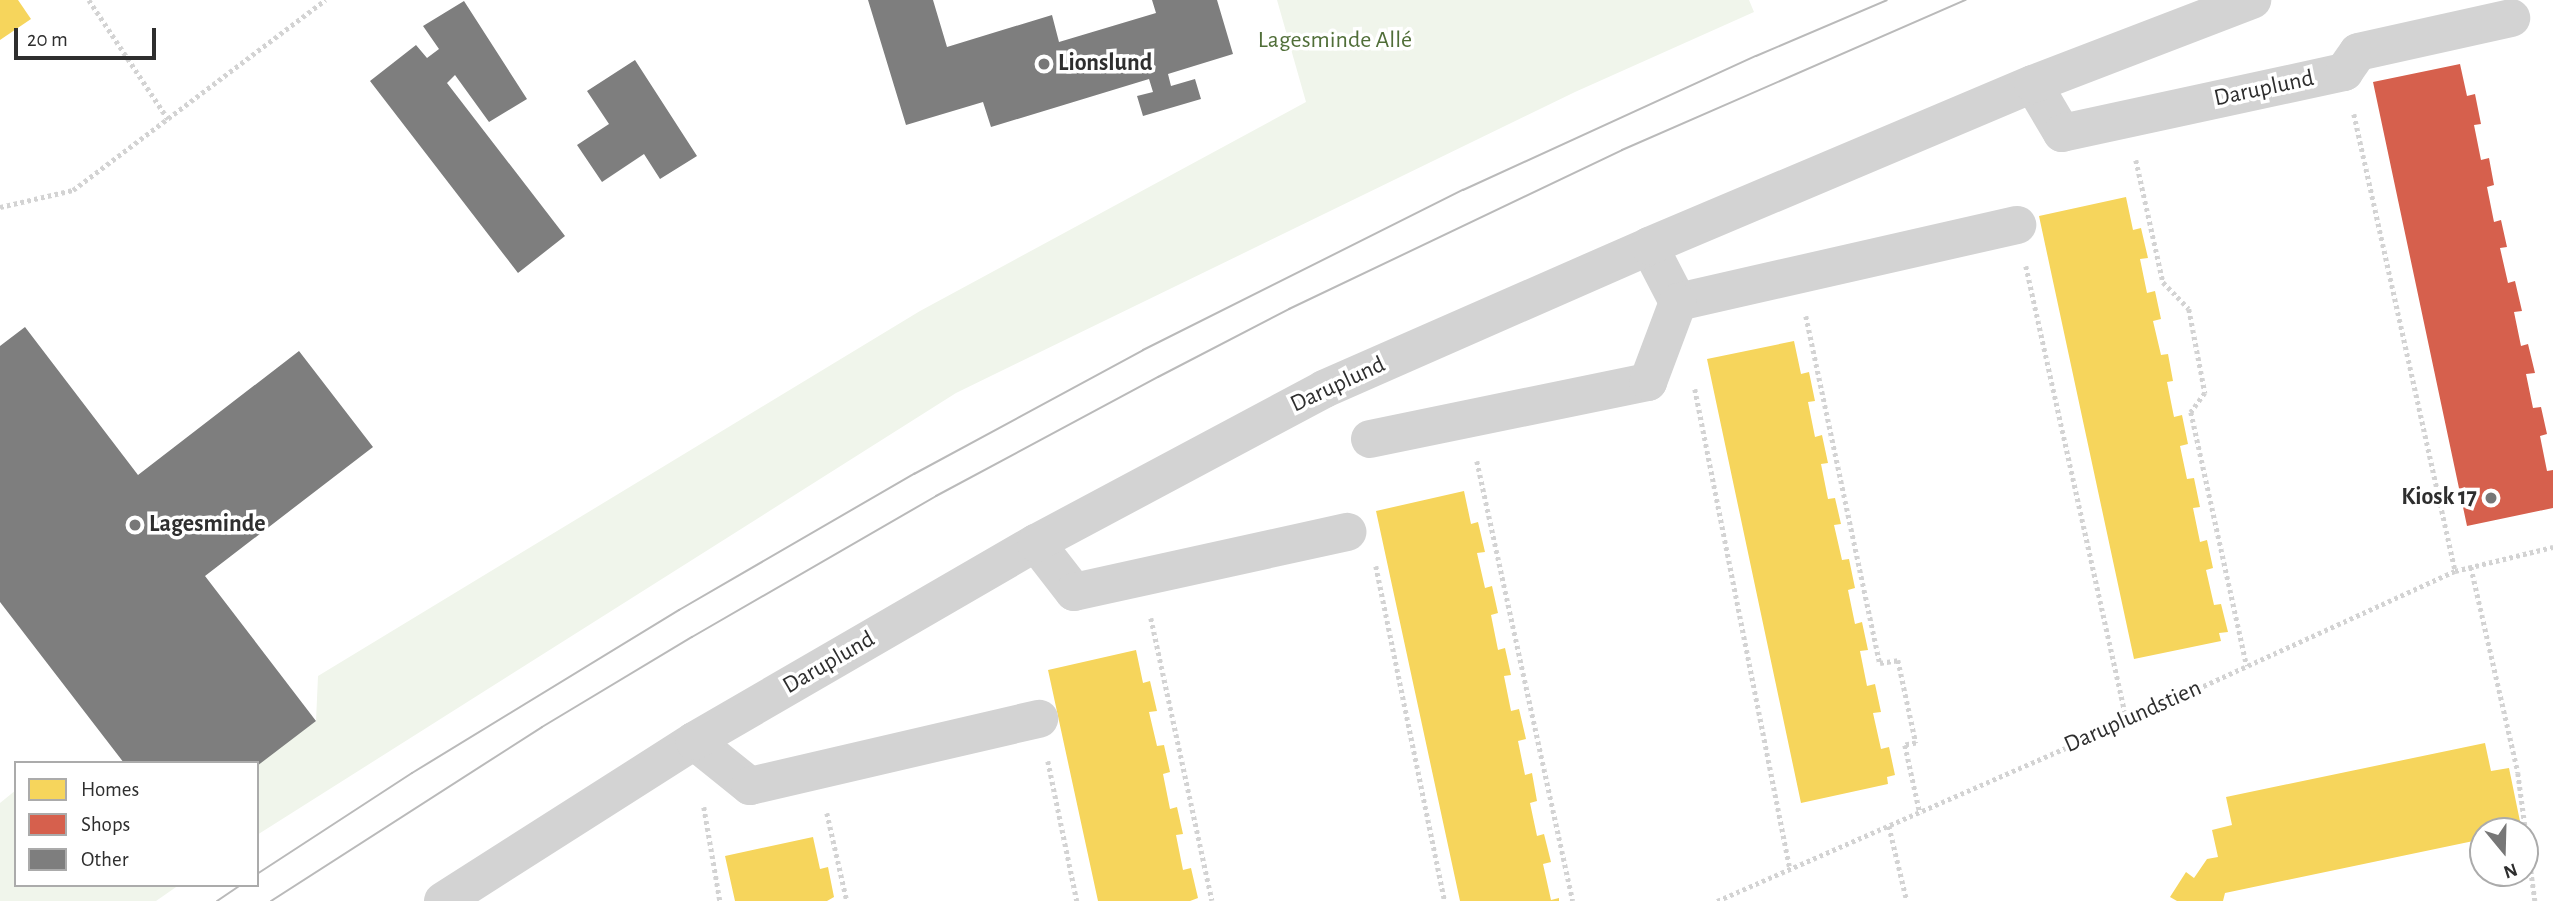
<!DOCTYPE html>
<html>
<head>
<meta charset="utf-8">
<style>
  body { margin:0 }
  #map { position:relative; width:2553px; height:901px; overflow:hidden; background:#fff; font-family:"Alegreya Sans",sans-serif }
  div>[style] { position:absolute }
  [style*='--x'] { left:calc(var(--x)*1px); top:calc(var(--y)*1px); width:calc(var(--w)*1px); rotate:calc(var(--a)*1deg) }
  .green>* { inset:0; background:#f0f5eb }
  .homes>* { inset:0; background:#f6d55c }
  .shops>* { inset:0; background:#d6604d }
  .building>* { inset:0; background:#7e7e7e }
  .path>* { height:4.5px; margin-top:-2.25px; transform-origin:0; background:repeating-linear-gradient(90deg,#d3d3d3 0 3.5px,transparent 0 7px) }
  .minor>* { height:38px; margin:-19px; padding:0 19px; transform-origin:19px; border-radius:19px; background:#d3d3d3 }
  .tram>* { height:2px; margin:-1px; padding:0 1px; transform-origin:1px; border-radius:1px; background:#bababa }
  .dots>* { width:19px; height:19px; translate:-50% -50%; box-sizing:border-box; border:4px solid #fff; border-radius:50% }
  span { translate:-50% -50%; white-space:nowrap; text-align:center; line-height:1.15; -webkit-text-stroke:7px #fff; paint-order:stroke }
  .park-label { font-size:24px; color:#506e38 }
  .poi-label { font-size:24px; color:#2e2e2e; font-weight:700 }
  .left { translate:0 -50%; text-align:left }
  .right { translate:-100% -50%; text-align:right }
  .street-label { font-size:24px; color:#2e2e2e }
  .legend { position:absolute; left:14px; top:761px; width:245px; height:126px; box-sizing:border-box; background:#fff; border:2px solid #ababab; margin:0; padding:9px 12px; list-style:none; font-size:21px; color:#2e2e2e }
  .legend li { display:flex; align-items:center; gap:14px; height:35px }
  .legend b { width:35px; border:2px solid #ababab }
  .north { position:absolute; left:2469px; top:817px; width:70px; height:70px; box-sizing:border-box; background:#fff; border:2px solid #ababab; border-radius:50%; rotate:161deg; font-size:19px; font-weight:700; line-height:28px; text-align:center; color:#2e2e2e }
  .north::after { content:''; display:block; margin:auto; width:24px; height:32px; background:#777; clip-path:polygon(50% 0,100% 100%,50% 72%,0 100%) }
  .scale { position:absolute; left:14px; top:28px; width:142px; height:32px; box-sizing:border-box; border:4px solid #2e2e2e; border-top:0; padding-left:9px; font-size:21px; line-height:24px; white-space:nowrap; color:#2e2e2e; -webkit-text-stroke:5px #fff; paint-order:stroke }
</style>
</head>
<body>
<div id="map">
  <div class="green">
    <div style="clip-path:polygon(1277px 0,1749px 0,1754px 12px,1575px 92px,956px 393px,257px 835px,257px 764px,316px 721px,318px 676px,920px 311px,1306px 102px)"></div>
    <div style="clip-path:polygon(16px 790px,16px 885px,179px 885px,156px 901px,0 901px,0 803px)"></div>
  </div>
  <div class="homes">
    <div style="clip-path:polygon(0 0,18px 0,31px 19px,0 40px)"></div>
    <div style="clip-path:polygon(2126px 197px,2133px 230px,2141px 228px,2148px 258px,2140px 259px,2147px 293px,2155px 291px,2161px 319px,2153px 321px,2161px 355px,2168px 354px,2173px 381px,2167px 382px,2174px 417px,2182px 415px,2188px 444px,2180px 446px,2187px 479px,2194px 478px,2200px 507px,2193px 508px,2200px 542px,2207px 540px,2213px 568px,2206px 570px,2214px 605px,2221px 604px,2228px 632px,2219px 633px,2221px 641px,2134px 659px,2039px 216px)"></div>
    <div style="clip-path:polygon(1794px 341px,1801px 374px,1809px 372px,1815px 401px,1808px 402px,1815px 437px,1822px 435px,1828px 463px,1821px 464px,1828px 499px,1835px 498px,1841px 524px,1834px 525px,1842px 560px,1849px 559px,1855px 588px,1848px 590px,1855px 624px,1862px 622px,1868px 650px,1860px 651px,1867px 686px,1875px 684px,1881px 712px,1873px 713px,1881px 749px,1889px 747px,1895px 775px,1887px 777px,1888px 784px,1801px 803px,1707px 359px)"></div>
    <div style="clip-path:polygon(1464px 491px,1471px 524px,1478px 522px,1485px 552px,1477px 553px,1485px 588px,1492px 586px,1498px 613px,1491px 615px,1498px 650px,1505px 648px,1511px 675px,1504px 676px,1511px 711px,1519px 709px,1526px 739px,1518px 741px,1525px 775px,1532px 773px,1537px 801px,1530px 803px,1537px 836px,1544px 834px,1551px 862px,1543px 864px,1551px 900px,1559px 898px,1559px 901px,1460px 901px,1376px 511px)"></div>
    <div style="clip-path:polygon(1136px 650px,1143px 683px,1150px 681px,1157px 711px,1149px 712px,1157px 746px,1164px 745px,1170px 772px,1163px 774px,1170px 809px,1177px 807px,1183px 834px,1176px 835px,1183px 870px,1191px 868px,1198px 898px,1190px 901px,1098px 901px,1048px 670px)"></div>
    <div style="clip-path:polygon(2485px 743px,2491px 771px,2509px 768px,2522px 831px,2483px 831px,2483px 839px,2225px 893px,2223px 901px,2177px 901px,2170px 897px,2186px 872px,2194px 878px,2207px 859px,2218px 857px,2212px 830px,2232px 825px,2226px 797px)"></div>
    <div style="clip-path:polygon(813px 837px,820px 869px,828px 867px,834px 897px,827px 901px,735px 901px,725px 856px)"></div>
  </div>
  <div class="shops">
    <div style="clip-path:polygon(2460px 64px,2467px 96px,2475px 94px,2481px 124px,2474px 125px,2481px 160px,2489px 158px,2494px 185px,2487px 187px,2494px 222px,2501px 220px,2507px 247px,2500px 248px,2508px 283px,2515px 281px,2522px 311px,2514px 312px,2521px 346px,2528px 344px,2535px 373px,2526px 374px,2533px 408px,2541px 407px,2547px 434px,2540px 436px,2547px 471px,2553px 470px,2553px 508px,2467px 526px,2373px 82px)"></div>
  </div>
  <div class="building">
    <div style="clip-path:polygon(868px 0,933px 0,947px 47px,1052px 15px,1059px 42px,1156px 13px,1152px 0,1217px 0,1233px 54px,1168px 74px,1171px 86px,1195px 79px,1201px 99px,1143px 116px,1137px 96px,1153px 92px,1149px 79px,991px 127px,983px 102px,906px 125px)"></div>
    <div style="clip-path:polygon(464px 1px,527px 99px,489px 122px,455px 75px,447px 83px,565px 236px,518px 273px,370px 81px,416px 45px,427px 58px,439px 49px,423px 26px)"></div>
    <div style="clip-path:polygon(635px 60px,697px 156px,660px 179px,644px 154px,602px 182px,577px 145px,609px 124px,587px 91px)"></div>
    <div style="clip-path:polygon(25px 327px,138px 475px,299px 351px,373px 447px,205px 576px,316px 721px,257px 766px,257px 763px,124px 763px,0 602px,0 346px)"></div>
  </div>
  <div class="path">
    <div style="--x:89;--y:0;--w:143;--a:56.4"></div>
    <div style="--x:2354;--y:114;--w:468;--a:77.5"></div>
    <div style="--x:2136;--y:160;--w:125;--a:77.5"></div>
    <div style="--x:2163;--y:282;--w:37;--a:46"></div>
    <div style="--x:2189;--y:309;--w:86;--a:79.2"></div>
    <div style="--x:2205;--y:393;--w:24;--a:126"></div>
    <div style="--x:2191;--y:412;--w:260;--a:77.6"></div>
    <div style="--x:0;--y:207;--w:75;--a:-13.1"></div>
    <div style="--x:73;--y:190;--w:316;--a:-37"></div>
    <div style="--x:2026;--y:266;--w:466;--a:77.5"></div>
    <div style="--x:1806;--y:316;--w:355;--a:78"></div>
    <div style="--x:1880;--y:663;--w:18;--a:-9"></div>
    <div style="--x:1898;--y:660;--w:85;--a:77.8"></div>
    <div style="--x:1916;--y:743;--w:11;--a:170"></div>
    <div style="--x:1905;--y:745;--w:70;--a:77.6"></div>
    <div style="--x:1695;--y:389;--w:488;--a:78.8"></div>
    <div style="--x:1477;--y:461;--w:450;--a:77.7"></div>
    <div style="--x:1376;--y:566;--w:342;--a:78.4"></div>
    <div style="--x:2471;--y:567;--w:211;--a:77.1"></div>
    <div style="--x:2518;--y:773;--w:129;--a:82.4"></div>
    <div style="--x:1151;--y:618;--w:289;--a:77.8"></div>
    <div style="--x:1048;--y:761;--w:143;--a:78.3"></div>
    <div style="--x:704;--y:807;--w:95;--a:80.3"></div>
    <div style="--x:827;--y:813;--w:90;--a:77.2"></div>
    <div style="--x:1889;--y:826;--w:77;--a:76.5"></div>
    <div style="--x:1717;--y:901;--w:448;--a:-23.7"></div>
    <div style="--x:2127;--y:721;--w:361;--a:-24.6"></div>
    <div style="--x:2455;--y:571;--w:101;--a:-13.8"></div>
  </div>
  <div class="minor">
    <div style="--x:2033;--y:84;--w:57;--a:59.4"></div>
    <div style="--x:2062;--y:133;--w:289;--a:-12.2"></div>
    <div style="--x:2344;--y:72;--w:24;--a:-55"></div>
    <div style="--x:2358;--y:52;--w:157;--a:-12.5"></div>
    <div style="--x:1649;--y:246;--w:63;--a:62.6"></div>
    <div style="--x:1678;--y:302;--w:348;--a:-12.8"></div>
    <div style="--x:1370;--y:439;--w:284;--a:-11.6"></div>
    <div style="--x:1648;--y:382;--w:85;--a:-69.4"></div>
    <div style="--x:1036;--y:543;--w:62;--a:52.2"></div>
    <div style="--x:1074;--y:592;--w:280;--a:-12.4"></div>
    <div style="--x:694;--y:741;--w:72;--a:38.8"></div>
    <div style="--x:750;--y:786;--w:297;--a:-13.1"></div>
    <div style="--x:443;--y:901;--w:298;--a:-32.5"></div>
    <div style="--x:694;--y:741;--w:395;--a:-30.1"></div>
    <div style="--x:1036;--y:543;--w:327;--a:-28.1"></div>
    <div style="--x:1324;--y:389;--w:355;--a:-23.7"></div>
    <div style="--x:1649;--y:246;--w:417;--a:-22.9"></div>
    <div style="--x:2033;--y:84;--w:235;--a:-21"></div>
  </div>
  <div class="tram">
    <div style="--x:257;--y:874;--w:185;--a:-33.1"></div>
    <div style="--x:412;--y:773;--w:313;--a:-31.4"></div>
    <div style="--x:679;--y:610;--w:272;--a:-30.1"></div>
    <div style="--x:914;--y:474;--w:260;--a:-28.4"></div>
    <div style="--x:1143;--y:350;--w:358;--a:-26.6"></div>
    <div style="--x:1463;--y:190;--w:322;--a:-24.6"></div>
    <div style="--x:1756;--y:56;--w:142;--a:-23.1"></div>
    <div style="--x:217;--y:901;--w:29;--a:-34"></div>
    <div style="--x:271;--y:901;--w:322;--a:-32.7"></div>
    <div style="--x:542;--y:727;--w:175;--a:-31"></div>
    <div style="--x:692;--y:637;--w:282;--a:-30"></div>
    <div style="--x:936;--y:496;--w:252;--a:-28.2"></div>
    <div style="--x:1158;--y:377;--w:148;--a:-27.4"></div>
    <div style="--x:1289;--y:309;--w:369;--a:-25.5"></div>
    <div style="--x:1622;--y:150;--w:375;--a:-23.6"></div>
  </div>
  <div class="dots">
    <div style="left:1044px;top:64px;background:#777"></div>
    <div style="left:2491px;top:498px;background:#777"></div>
    <div style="left:135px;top:525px;background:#777"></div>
  </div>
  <div class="park-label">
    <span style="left:1335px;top:41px">Lagesminde Allé</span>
  </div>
  <div class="poi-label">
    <span class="left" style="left:1058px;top:64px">Lionslund</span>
    <span class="right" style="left:2477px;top:498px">Kiosk 17</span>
    <span class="left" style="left:149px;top:525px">Lagesminde</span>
  </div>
  <div class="street-label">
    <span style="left:2264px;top:89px;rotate:-12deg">Daruplund</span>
    <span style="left:1338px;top:385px;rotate:-25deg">Daruplund</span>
    <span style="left:829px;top:663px;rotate:-30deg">Daruplund</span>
    <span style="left:2133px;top:717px;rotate:-24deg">Daruplundstien</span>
  </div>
  <ul class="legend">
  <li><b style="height:19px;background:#f6d55c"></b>Homes</li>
  <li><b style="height:19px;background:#d6604d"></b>Shops</li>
  <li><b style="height:19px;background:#7e7e7e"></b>Other</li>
  </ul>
  <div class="north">N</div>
  <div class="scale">20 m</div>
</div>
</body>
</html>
